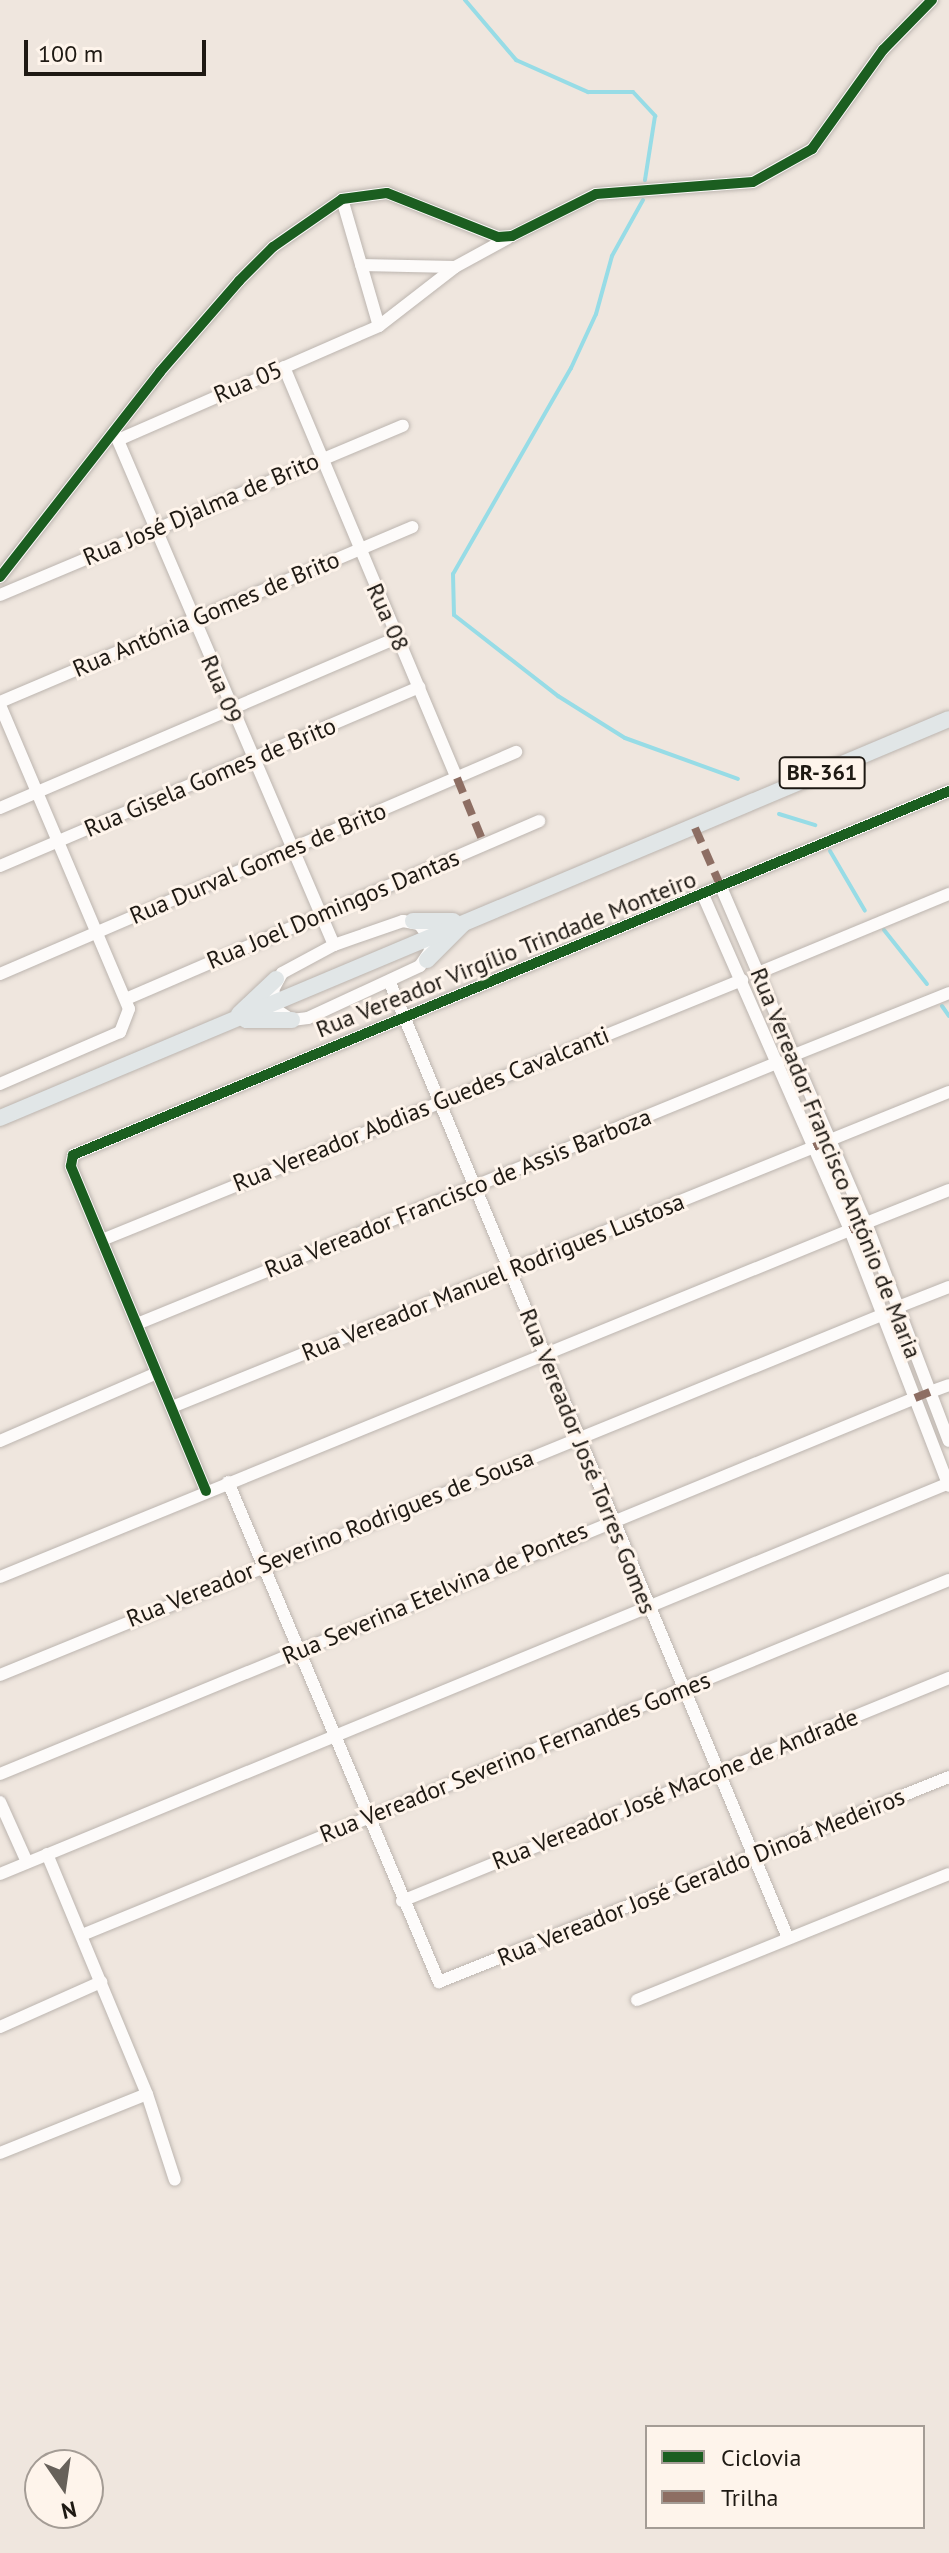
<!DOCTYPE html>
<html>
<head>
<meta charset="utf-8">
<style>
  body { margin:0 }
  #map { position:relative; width:949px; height:2553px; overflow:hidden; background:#efe6de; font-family:"PT Sans",sans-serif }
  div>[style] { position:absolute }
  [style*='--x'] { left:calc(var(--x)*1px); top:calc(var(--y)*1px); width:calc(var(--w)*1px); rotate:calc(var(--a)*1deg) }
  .stream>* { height:4px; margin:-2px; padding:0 2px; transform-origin:2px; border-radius:2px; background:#97dce6 }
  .roads { filter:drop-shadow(0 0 2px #bcb5af) drop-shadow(0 0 2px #bcb5af) }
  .minor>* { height:12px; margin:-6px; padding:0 6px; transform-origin:6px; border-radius:6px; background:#fdfbfa }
  .major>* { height:16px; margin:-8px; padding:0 8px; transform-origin:8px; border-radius:8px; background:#e1e6e7 }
  .quiet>* { height:8px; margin-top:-4px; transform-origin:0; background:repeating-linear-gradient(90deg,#8d6e63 0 16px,transparent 0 24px) }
  .cycleway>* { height:10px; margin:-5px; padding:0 5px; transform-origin:5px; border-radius:5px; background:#1b5e20 }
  span { translate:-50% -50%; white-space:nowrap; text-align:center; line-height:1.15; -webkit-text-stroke:6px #fef4eb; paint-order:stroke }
  .shield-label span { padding:2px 6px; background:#fef4eb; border:2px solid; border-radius:6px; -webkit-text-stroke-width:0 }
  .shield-label { font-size:22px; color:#1e1913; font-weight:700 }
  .street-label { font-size:24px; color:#1e1913 }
  .legend { position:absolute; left:645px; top:2425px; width:280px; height:104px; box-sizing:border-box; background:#fef4eb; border:2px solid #a49c95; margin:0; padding:10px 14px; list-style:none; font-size:24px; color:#1e1913 }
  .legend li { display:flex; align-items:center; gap:16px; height:40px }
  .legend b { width:40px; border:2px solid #a49c95 }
  .north { position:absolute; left:24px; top:2449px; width:80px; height:80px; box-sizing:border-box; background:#fef4eb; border:2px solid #a49c95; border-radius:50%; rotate:167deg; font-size:22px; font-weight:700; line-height:32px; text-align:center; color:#1e1913 }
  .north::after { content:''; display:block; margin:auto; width:28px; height:36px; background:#67615a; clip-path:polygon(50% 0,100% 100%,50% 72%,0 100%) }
  .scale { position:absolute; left:24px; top:40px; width:182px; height:36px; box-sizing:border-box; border:4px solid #1e1913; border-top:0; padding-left:10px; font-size:24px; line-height:28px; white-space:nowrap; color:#1e1913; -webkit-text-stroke:6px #fef4eb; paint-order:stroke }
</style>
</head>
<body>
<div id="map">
  <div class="stream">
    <div style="--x:465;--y:0;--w:79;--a:49.6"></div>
    <div style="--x:516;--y:60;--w:79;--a:24"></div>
    <div style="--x:588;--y:92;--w:45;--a:0"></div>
    <div style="--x:633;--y:92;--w:33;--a:47"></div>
    <div style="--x:655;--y:116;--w:65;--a:98.9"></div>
    <div style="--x:643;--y:200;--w:64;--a:119"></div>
    <div style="--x:612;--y:256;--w:60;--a:105.4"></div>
    <div style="--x:596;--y:314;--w:60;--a:114.8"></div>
    <div style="--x:571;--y:368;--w:237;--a:119.8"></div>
    <div style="--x:453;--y:574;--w:41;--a:88.6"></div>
    <div style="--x:454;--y:615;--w:132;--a:37.9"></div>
    <div style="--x:558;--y:696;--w:79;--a:32.1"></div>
    <div style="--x:625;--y:738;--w:120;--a:19.9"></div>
    <div style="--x:779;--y:814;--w:38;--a:17"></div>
    <div style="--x:830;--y:851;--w:69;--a:59.7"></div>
    <div style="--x:884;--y:930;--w:69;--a:51.5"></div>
    <div style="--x:942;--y:1006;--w:12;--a:55"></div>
  </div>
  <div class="roads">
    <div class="minor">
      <div style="--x:342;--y:199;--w:132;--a:73.8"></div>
      <div style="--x:361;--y:265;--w:94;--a:1.2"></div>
      <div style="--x:284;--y:367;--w:446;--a:67.2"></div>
      <div style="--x:114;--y:431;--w:559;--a:66.83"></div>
      <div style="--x:118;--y:440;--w:285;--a:-23.6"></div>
      <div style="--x:379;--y:326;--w:96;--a:-37.8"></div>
      <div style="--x:455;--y:267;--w:60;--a:-28.7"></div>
      <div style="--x:0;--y:577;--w:260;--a:-52"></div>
      <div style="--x:160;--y:372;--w:121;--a:-49"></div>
      <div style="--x:239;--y:281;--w:48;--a:-45"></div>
      <div style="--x:273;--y:247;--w:84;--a:-34.8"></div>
      <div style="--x:342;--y:199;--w:45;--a:-7.6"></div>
      <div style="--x:387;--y:193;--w:119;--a:21.6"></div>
      <div style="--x:498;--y:237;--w:14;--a:-4"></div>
      <div style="--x:512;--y:236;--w:94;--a:-26.6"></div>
      <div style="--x:596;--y:194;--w:157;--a:-4.4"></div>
      <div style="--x:753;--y:182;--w:68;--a:-29.2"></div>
      <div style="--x:812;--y:149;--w:122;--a:-54.4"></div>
      <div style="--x:883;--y:50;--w:70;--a:-45.6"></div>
      <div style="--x:0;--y:595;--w:437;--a:-22.8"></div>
      <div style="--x:0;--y:702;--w:448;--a:-23"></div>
      <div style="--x:0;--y:705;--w:330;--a:67"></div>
      <div style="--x:129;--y:1009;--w:25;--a:111"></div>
      <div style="--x:120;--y:1032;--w:131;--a:156.6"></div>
      <div style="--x:0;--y:808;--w:432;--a:-23.2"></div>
      <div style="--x:0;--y:866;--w:456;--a:-23.1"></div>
      <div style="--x:721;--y:887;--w:366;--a:66.7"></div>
      <div style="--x:866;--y:1223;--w:233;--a:69.2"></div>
      <div style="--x:703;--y:895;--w:366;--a:66.3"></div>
      <div style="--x:850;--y:1230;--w:274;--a:68.9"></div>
      <div style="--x:403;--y:921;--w:16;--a:11"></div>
      <div style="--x:419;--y:924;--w:15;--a:53"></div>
      <div style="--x:428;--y:936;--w:15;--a:82"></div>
      <div style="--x:430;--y:951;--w:18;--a:124"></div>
      <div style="--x:420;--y:966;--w:123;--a:155.1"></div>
      <div style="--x:308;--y:1018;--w:16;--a:173"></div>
      <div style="--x:292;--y:1020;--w:17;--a:-147"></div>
      <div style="--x:278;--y:1011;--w:22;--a:-103"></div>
      <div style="--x:273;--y:990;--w:19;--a:-62"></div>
      <div style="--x:282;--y:973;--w:59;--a:-28.3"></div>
      <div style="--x:334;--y:945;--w:73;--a:-19.2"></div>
      <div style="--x:758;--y:973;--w:207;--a:-22.5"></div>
      <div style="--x:0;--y:974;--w:562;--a:-23.28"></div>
      <div style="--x:390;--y:983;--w:1035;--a:67.38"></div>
      <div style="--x:126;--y:999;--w:450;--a:-23.3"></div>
      <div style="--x:794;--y:1055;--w:167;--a:-21.8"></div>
      <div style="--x:830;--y:1140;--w:128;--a:-22"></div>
      <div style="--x:866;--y:1223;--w:89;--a:-21.7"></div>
      <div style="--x:102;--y:1240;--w:691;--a:-22.11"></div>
      <div style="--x:898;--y:1307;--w:55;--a:-21.4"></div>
      <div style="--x:137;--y:1324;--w:693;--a:-22.2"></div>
      <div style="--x:930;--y:1392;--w:20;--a:-20"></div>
      <div style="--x:172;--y:1407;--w:693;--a:-22.05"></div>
      <div style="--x:0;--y:1441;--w:171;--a:-23.4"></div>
      <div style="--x:228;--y:1482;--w:543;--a:67.12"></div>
      <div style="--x:439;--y:1982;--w:550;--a:-21.9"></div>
      <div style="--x:206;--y:1491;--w:352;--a:-112.6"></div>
      <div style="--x:71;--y:1166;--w:11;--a:-80"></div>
      <div style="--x:73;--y:1155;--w:949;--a:-22.56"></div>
      <div style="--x:0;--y:1577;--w:918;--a:-22.21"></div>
      <div style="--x:0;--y:1675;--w:955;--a:-22.21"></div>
      <div style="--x:0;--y:1774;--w:989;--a:-22.34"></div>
      <div style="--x:0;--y:1802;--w:66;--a:65.8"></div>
      <div style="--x:47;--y:1854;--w:260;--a:67.4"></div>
      <div style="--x:147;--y:2094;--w:90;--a:72"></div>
      <div style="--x:0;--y:1874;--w:1026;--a:-22.39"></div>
      <div style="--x:402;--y:1901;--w:591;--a:-22.18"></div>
      <div style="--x:82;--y:1935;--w:937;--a:-22.27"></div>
      <div style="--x:637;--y:2000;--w:336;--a:-22"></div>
      <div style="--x:0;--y:2027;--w:111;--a:-24"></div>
      <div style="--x:0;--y:2153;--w:158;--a:-21.9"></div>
    </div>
    <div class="major">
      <div style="--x:413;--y:921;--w:40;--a:0"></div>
      <div style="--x:427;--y:960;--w:51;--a:-45"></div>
      <div style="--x:239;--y:1014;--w:51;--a:-43.4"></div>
      <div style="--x:246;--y:1020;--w:46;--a:0"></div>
      <div style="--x:0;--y:1118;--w:1029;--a:-22.8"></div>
    </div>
  </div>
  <div class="quiet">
    <div style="--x:457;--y:778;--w:71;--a:67.8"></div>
    <div style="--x:695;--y:828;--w:64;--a:66.2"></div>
    <div style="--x:814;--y:1147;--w:17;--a:-24"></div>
    <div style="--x:850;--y:1230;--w:17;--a:-24"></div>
    <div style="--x:915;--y:1398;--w:16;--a:-22"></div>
  </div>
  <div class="cycleway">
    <div style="--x:0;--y:577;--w:260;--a:-52"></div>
    <div style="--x:160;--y:372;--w:121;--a:-49"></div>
    <div style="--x:239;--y:281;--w:48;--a:-45"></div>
    <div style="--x:273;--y:247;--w:84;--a:-34.8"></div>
    <div style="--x:342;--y:199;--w:45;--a:-7.6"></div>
    <div style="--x:387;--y:193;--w:119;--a:21.6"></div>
    <div style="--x:498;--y:237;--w:14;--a:-4"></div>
    <div style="--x:512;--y:236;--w:94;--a:-26.6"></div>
    <div style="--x:596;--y:194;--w:157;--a:-4.4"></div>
    <div style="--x:753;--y:182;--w:68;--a:-29.2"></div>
    <div style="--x:812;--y:149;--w:122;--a:-54.4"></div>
    <div style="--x:883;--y:50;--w:70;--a:-45.6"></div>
    <div style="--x:206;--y:1491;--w:352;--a:-112.6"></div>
    <div style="--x:71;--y:1166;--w:11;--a:-80"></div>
    <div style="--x:73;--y:1155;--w:949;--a:-22.56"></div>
  </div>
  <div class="shield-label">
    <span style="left:822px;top:773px">BR-361</span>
  </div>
  <div class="street-label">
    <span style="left:248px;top:382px;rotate:-23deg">Rua 05</span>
    <span style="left:201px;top:509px;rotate:-23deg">Rua José Djalma de Brito</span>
    <span style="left:206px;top:614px;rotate:-23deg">Rua Antónia Gomes de Brito</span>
    <span style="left:388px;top:617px;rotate:66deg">Rua 08</span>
    <span style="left:222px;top:689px;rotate:67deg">Rua 09</span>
    <span style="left:210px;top:777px;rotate:-23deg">Rua Gisela Gomes de Brito</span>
    <span style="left:258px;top:863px;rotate:-23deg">Rua Durval Gomes de Brito</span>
    <span style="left:333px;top:909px;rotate:-23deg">Rua Joel Domingos Dantas</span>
    <span style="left:506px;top:954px;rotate:-22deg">Rua Vereador Virgílio Trindade Monteiro</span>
    <span style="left:421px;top:1109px;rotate:-22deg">Rua Vereador Abdias Guedes Cavalcanti</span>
    <span style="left:836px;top:1163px;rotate:68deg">Rua Vereador Francisco António de Maria</span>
    <span style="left:458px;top:1193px;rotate:-22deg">Rua Vereador Francisco de Assis Barboza</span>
    <span style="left:493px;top:1277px;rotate:-22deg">Rua Vereador Manuel Rodrigues Lustosa</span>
    <span style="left:588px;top:1461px;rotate:68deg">Rua Vereador José Torres Gomes</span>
    <span style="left:330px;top:1538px;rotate:-22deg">Rua Vereador Severino Rodrigues de Sousa</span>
    <span style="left:435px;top:1593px;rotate:-23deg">Rua Severina Etelvina de Pontes</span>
    <span style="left:515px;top:1757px;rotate:-22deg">Rua Vereador Severino Fernandes Gomes</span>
    <span style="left:675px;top:1789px;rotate:-22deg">Rua Vereador José Macone de Andrade</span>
    <span style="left:701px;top:1877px;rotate:-22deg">Rua Vereador José Geraldo Dinoá Medeiros</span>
  </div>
  <ul class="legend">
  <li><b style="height:10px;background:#1b5e20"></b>Ciclovia</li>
  <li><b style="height:10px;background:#8d6e63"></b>Trilha</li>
  </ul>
  <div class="north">N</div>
  <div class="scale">100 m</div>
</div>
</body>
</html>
